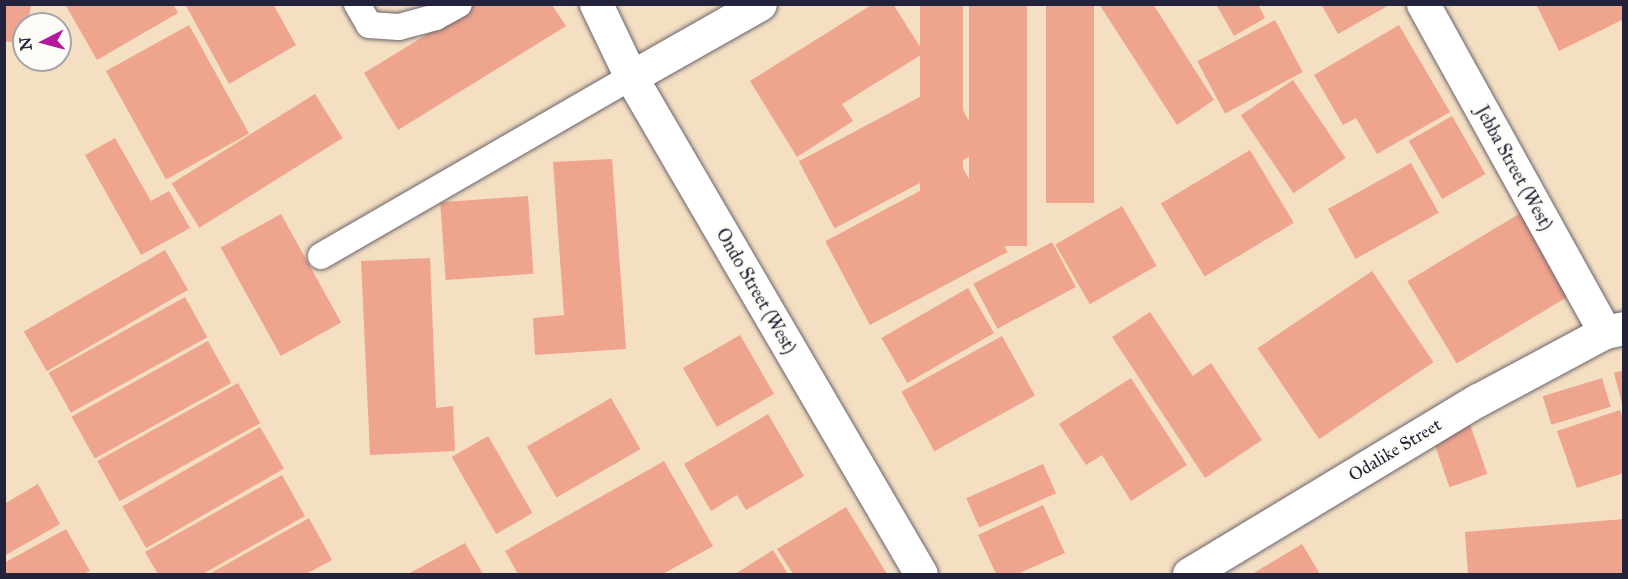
<!DOCTYPE html>
<html>
<head>
<meta charset="utf-8">
<style>
  body { margin:0 }
  #map { position:relative; width:1628px; height:579px; overflow:hidden; background:#f4dfc3; font-family:"IM FELL Great Primer",serif }
  div>[style] { position:absolute }
  [style*='--x'] { left:calc(var(--x)*1px); top:calc(var(--y)*1px); width:calc(var(--w)*1px); rotate:calc(var(--a)*1deg) }
  .building>* { inset:0; background:#efa48e; transform-origin:0 0 }
  .roads { filter:drop-shadow(0 0 2px #6c646b) drop-shadow(0 0 2px #6c646b) }
  .lane>* { height:26px; margin:-13px; padding:0 13px; transform-origin:13px; border-radius:13px; background:#fff }
  .street>* { height:33px; margin:-16.5px; padding:0 16.5px; transform-origin:16.5px; border-radius:16.5px; background:#fff }
  span { translate:-50% -50%; white-space:nowrap; text-align:center; line-height:1.15; -webkit-text-stroke:6px #fdfcf7; paint-order:stroke }
  .street-label { font-size:18px; color:#22223b }
  .frame { position:absolute; inset:0; border:6px solid #22223b; pointer-events:none }
  .north { position:absolute; left:12px; top:12px; width:60px; height:60px; box-sizing:border-box; background:#fdfcf7; border:2px solid #a5a5ac; border-radius:50%; rotate:264deg; font-size:16px; font-weight:700; line-height:24px; text-align:center; color:#22223b }
  .north::after { content:''; display:block; margin:auto; width:21px; height:27px; background:#b5179e; clip-path:polygon(50% 0,100% 100%,50% 72%,0 100%) }
</style>
</head>
<body>
<div id="map">
  <div class="building">
    <div style="clip-path:polygon(4px 4px,31px 4px,28px 24px,24px 24px,24px 44px,4px 41px)"></div>
    <div style="clip-path:polygon(65px 4px,173px 4px,178px 13px,97px 60px)"></div>
    <div style="clip-path:polygon(185px 4px,273px 4px,296px 45px,229px 84px)"></div>
    <div style="clip-path:polygon(873px 4px,893px 4px,924px 53px,842px 104px,853px 121px,797px 157px,750px 81px)"></div>
    <div style="left:920px;top:4px;width:43px;height:272px"></div>
    <div style="left:969px;top:4px;width:58px;height:242px"></div>
    <div style="left:1046px;top:4px;width:48px;height:199px"></div>
    <div style="clip-path:polygon(1099px 4px,1153px 4px,1214px 100px,1177px 125px)"></div>
    <div style="clip-path:polygon(1216px 4px,1258px 4px,1265px 18px,1234px 36px)"></div>
    <div style="clip-path:polygon(1321px 4px,1391px 4px,1338px 34px)"></div>
    <div style="clip-path:polygon(1536px 4px,1624px 4px,1624px 19px,1559px 51px)"></div>
    <div style="clip-path:polygon(475px 5px,552px 5px,566px 26px,398px 130px,364px 73px)"></div>
    <div style="left:1275px;top:20px;width:59px;height:88px;rotate:62deg"></div>
    <div style="left:189px;top:25px;width:124px;height:95px;rotate:61deg"></div>
    <div style="clip-path:polygon(1399px 25px,1450px 112px,1377px 154px,1356px 118px,1343px 125px,1314px 75px)"></div>
    <div style="left:1293px;top:80px;width:94px;height:63px;rotate:56deg"></div>
    <div style="left:948px;top:82px;width:76px;height:169px;rotate:62deg"></div>
    <div style="left:315px;top:94px;width:52px;height:169px;rotate:58deg"></div>
    <div style="left:1452px;top:116px;width:67px;height:50px;rotate:60deg"></div>
    <div style="clip-path:polygon(115px 138px,151px 201px,169px 191px,190px 228px,141px 255px,85px 155px)"></div>
    <div style="left:1250px;top:150px;width:85px;height:104px;rotate:59deg"></div>
    <div style="clip-path:polygon(612px 159px,626px 349px,535px 355px,533px 318px,564px 315px,553px 162px)"></div>
    <div style="left:1411px;top:163px;width:57px;height:95px;rotate:61deg"></div>
    <div style="left:963px;top:168px;width:95px;height:156px;rotate:62deg"></div>
    <div style="left:528px;top:196px;width:78px;height:88px;rotate:86deg"></div>
    <div style="left:1122px;top:206px;width:69px;height:77px;rotate:60deg"></div>
    <div style="left:1529px;top:208px;width:96px;height:142px;rotate:59deg"></div>
    <div style="left:281px;top:214px;width:124px;height:69px;rotate:61deg"></div>
    <div style="left:1052px;top:242px;width:51px;height:89px;rotate:62deg"></div>
    <div style="left:165px;top:250px;width:46px;height:163px;rotate:60deg"></div>
    <div style="clip-path:polygon(430px 258px,436px 408px,453px 406px,455px 451px,370px 455px,361px 261px)"></div>
    <div style="left:1372px;top:271px;width:110px;height:138px;rotate:56deg"></div>
    <div style="left:968px;top:288px;width:52px;height:100px;rotate:60deg"></div>
    <div style="left:185px;top:297px;width:46px;height:156px;rotate:61deg"></div>
    <div style="clip-path:polygon(1150px 312px,1193px 376px,1211px 363px,1262px 440px,1205px 478px,1112px 337px)"></div>
    <div style="left:740px;top:335px;width:68px;height:66px;rotate:60deg"></div>
    <div style="left:1002px;top:336px;width:68px;height:115px;rotate:61deg"></div>
    <div style="left:208px;top:341px;width:48px;height:156px;rotate:61deg"></div>
    <div style="clip-path:polygon(1624px 370px,1624px 407px,1623px 407px,1614px 373px)"></div>
    <div style="clip-path:polygon(1131px 378px,1187px 465px,1131px 501px,1102px 455px,1086px 465px,1059px 424px)"></div>
    <div style="left:1602px;top:378px;width:30px;height:62px;rotate:73deg"></div>
    <div style="left:238px;top:383px;width:46px;height:161px;rotate:61deg"></div>
    <div style="left:611px;top:398px;width:59px;height:97px;rotate:60deg"></div>
    <div style="clip-path:polygon(1620px 410px,1624px 421px,1624px 473px,1577px 488px,1557px 431px)"></div>
    <div style="clip-path:polygon(768px 414px,804px 476px,746px 510px,737px 495px,711px 511px,684px 464px)"></div>
    <div style="left:1470px;top:424px;width:53px;height:40px;rotate:71deg"></div>
    <div style="left:260px;top:427px;width:48px;height:159px;rotate:60deg"></div>
    <div style="left:488px;top:436px;width:89px;height:42px;rotate:60deg"></div>
    <div style="clip-path:polygon(664px 461px,713px 546px,663px 574px,518px 574px,505px 551px)"></div>
    <div style="left:1043px;top:464px;width:32px;height:84px;rotate:66deg"></div>
    <div style="clip-path:polygon(282px 475px,305px 516px,203px 574px,158px 574px,145px 552px)"></div>
    <div style="clip-path:polygon(38px 484px,60px 524px,4px 556px,4px 504px)"></div>
    <div style="clip-path:polygon(1043px 505px,1065px 553px,1017px 574px,996px 574px,978px 535px)"></div>
    <div style="clip-path:polygon(846px 507px,887px 574px,793px 574px,777px 549px)"></div>
    <div style="clip-path:polygon(309px 518px,332px 560px,306px 574px,209px 574px)"></div>
    <div style="clip-path:polygon(1624px 519px,1624px 574px,1468px 574px,1465px 532px)"></div>
    <div style="clip-path:polygon(66px 529px,90px 571px,83px 574px,4px 574px,4px 563px)"></div>
    <div style="clip-path:polygon(465px 543px,483px 574px,408px 574px)"></div>
    <div style="clip-path:polygon(1302px 544px,1320px 574px,1252px 574px)"></div>
    <div style="clip-path:polygon(773px 550px,788px 574px,735px 574px)"></div>
  </div>
  <div class="roads">
    <div class="lane">
      <div style="--x:357;--y:4;--w:24;--a:60"></div>
      <div style="--x:369;--y:25;--w:30;--a:4"></div>
      <div style="--x:399;--y:27;--w:38;--a:-15"></div>
      <div style="--x:436;--y:17;--w:26;--a:-29"></div>
      <div style="--x:321;--y:256;--w:358;--a:-30"></div>
    </div>
    <div class="street">
      <div style="--x:596;--y:4;--w:81;--a:64.4"></div>
      <div style="--x:631;--y:77;--w:575;--a:59.74"></div>
      <div style="--x:1423;--y:4;--w:375;--a:61"></div>
      <div style="--x:631;--y:77;--w:148;--a:-29.5"></div>
      <div style="--x:1189;--y:574;--w:337;--a:-31.1"></div>
      <div style="--x:1478;--y:400;--w:144;--a:-28.2"></div>
      <div style="--x:1605;--y:332;--w:19;--a:-12"></div>
    </div>
  </div>
  <div class="street-label">
    <span style="left:1514px;top:168px;rotate:61deg">Jebba Street (West)</span>
    <span style="left:756px;top:291px;rotate:60deg">Ondo Street (West)</span>
    <span style="left:1395px;top:450px;rotate:-31deg">Odalike Street</span>
  </div>
  <div class="frame"></div>
  <div class="north">N</div>
</div>
</body>
</html>
